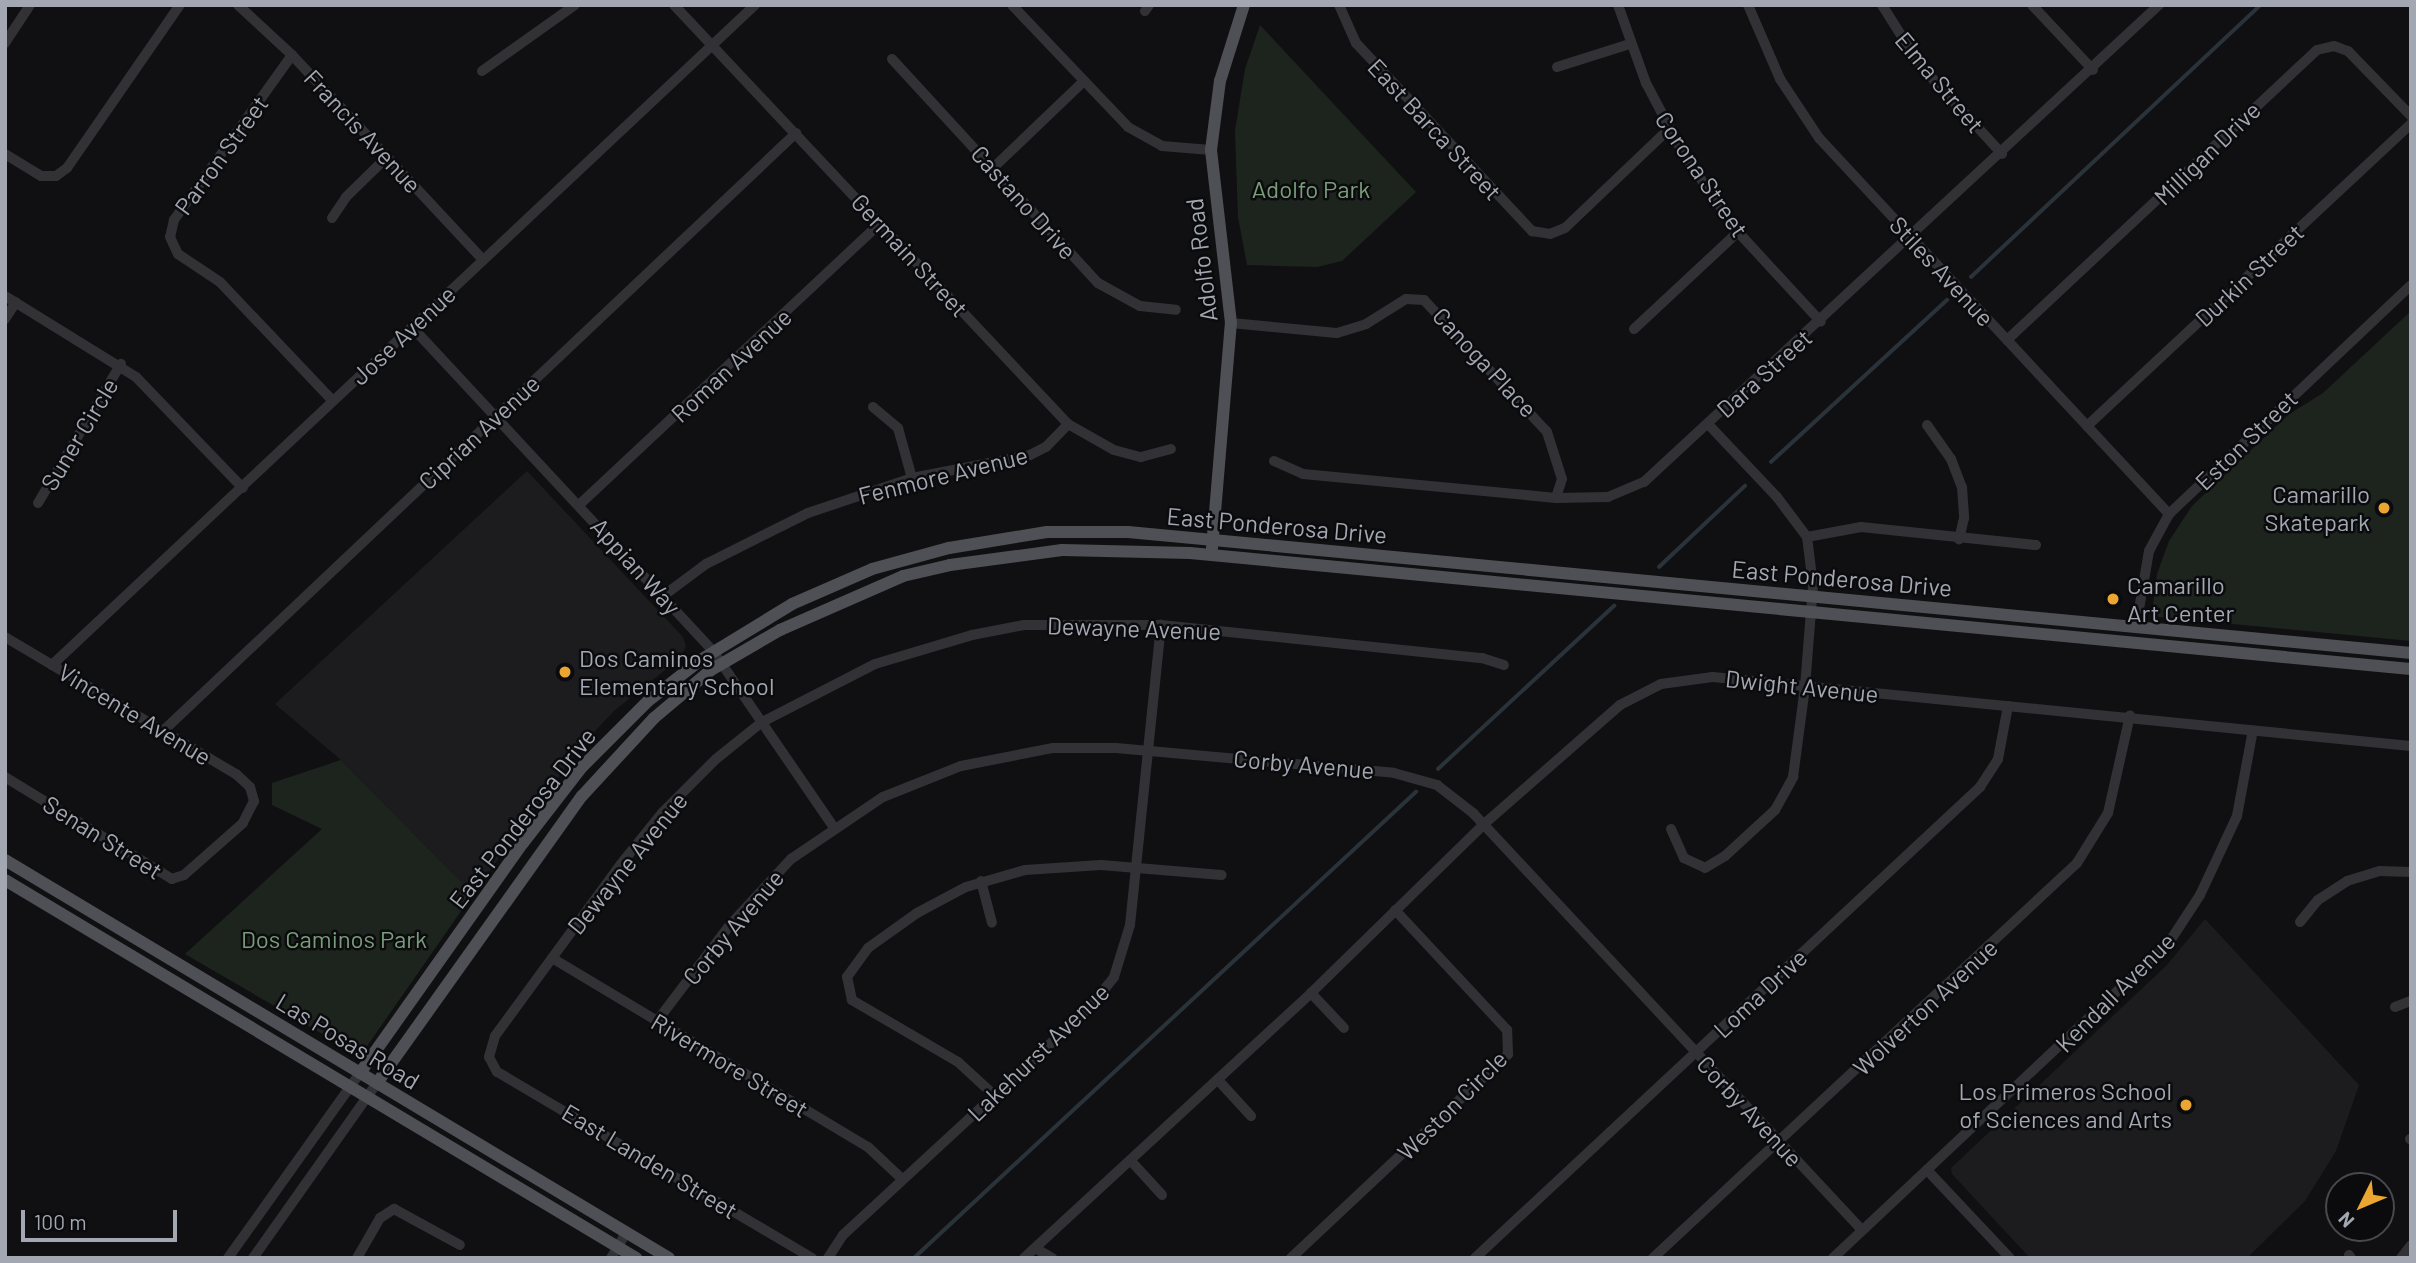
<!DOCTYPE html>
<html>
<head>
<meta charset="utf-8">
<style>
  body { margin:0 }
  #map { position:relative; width:2416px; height:1263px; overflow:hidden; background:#101012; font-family:Barlow,sans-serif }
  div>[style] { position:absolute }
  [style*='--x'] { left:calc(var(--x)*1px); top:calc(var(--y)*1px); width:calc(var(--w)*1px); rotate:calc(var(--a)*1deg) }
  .built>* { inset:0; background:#1c1c1f }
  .green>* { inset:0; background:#1d241e }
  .stream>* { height:3.5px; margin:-1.75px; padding:0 1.75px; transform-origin:1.75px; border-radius:1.75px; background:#2a333a }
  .minor>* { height:10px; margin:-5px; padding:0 5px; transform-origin:5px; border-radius:5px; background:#323236 }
  .major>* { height:12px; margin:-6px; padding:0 6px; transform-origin:6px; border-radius:6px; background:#4e5055 }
  .dots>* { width:19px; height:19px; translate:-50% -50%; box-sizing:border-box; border:4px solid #0b0b0d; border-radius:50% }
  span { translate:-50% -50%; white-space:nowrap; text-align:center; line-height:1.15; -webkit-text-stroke:5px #0b0b0d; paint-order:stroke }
  .street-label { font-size:24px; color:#a2a7b2 }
  .park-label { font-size:24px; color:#799d7b }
  .poi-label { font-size:24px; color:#a2a7b2 }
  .right { translate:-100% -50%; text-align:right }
  .left { translate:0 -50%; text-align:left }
  .frame { position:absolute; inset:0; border:7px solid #a2a7b2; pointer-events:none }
  .north { position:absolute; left:2325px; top:1172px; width:70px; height:70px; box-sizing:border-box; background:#0b0b0d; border:2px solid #47494f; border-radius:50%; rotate:227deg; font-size:19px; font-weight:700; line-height:28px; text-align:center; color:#a2a7b2 }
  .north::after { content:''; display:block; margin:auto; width:24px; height:32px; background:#eaa630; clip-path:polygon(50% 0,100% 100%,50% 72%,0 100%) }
  .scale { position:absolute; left:21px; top:1210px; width:156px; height:32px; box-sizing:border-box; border:4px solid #a2a7b2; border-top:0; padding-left:9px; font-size:21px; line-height:24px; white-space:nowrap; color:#a2a7b2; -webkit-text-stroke:5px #0b0b0d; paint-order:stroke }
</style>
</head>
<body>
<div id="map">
  <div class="built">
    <div style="clip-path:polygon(527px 471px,683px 637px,686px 646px,681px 657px,614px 711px,581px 746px,473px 894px,341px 760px,275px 704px)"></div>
    <div style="clip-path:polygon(2205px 919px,2359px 1085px,2336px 1151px,2305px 1201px,2247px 1258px,2030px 1258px,1952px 1174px,1951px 1168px,2166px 966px)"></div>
  </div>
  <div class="green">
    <div style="clip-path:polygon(1260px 25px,1416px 192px,1342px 261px,1317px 267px,1247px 265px,1238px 217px,1235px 131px,1245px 69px)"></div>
    <div style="clip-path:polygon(2411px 311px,2411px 641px,2159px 617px,2153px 605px,2157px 574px,2169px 541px,2192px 506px,2288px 415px,2323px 393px)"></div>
    <div style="clip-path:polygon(341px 760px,473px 894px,365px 1049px,355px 1053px,185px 954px,322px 829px,272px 805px,272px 783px)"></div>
  </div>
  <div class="stream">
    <div style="--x:1971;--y:277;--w:398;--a:-43.2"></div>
    <div style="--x:1771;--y:462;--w:239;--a:-42.6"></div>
    <div style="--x:1659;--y:567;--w:118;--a:-43.3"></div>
    <div style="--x:1438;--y:769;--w:240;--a:-42.8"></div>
    <div style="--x:914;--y:1258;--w:685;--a:-42.87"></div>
  </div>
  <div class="minor">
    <div style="--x:238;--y:5;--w:74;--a:42.8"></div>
    <div style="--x:292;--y:55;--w:280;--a:47"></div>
    <div style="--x:674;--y:5;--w:575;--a:46.76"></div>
    <div style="--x:1068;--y:424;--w:53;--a:29.5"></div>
    <div style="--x:1114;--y:450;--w:28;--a:15"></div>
    <div style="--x:1141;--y:457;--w:31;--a:-15"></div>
    <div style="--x:1012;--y:5;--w:168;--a:46.4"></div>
    <div style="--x:1128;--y:127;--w:39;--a:29"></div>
    <div style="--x:1162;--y:146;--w:49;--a:4.7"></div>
    <div style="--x:1339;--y:5;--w:42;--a:65.9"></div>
    <div style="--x:1356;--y:43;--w:258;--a:46.9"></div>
    <div style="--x:1532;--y:231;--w:18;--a:9"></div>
    <div style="--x:1550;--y:234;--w:16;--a:-22"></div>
    <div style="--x:1565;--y:228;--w:144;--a:-43.6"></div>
    <div style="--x:1618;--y:5;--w:83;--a:70.3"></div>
    <div style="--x:1646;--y:83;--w:81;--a:62.2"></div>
    <div style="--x:1684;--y:155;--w:94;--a:55"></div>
    <div style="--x:1738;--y:232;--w:122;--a:47.3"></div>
    <div style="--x:1748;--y:5;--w:81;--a:66.6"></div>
    <div style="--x:1780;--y:79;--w:71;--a:56.5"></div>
    <div style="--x:1819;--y:138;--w:514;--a:47.05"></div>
    <div style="--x:1882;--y:5;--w:71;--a:57.7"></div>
    <div style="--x:1920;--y:65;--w:121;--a:47.3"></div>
    <div style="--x:2032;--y:5;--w:89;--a:46.8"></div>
    <div style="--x:1145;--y:11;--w:7;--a:-56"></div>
    <div style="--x:5;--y:43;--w:45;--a:-56.7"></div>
    <div style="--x:292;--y:55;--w:203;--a:125.6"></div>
    <div style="--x:174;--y:220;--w:17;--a:103"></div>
    <div style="--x:170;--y:237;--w:19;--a:65"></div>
    <div style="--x:178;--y:254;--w:50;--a:33.7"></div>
    <div style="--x:220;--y:282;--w:163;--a:46.5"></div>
    <div style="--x:892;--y:59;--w:304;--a:47.4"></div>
    <div style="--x:1098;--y:283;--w:48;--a:28.7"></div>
    <div style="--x:1140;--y:306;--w:36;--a:6"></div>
    <div style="--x:1557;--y:67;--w:77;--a:-17.5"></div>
    <div style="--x:482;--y:71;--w:114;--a:-35.4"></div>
    <div style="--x:5;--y:154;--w:42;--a:31.4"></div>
    <div style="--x:41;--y:176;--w:15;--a:0"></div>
    <div style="--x:56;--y:176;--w:14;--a:-36"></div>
    <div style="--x:67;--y:168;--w:198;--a:-55.3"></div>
    <div style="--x:993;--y:168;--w:126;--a:-43.7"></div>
    <div style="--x:332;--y:218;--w:25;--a:-56"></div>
    <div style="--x:346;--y:197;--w:57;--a:-44.3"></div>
    <div style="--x:5;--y:296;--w:154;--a:31.7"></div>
    <div style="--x:136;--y:377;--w:154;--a:46.1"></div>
    <div style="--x:5;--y:319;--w:20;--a:-57"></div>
    <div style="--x:1231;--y:323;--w:106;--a:5.4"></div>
    <div style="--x:1337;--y:333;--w:30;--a:-17"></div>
    <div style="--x:1366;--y:324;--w:47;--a:-32"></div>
    <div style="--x:1406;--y:299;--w:18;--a:3"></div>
    <div style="--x:1424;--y:300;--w:180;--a:47"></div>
    <div style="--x:1547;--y:432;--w:49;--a:72.3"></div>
    <div style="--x:1562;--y:479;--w:20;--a:108"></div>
    <div style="--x:412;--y:327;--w:442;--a:47.1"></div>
    <div style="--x:713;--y:651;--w:212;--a:55.6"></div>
    <div style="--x:1634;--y:329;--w:142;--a:-43"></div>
    <div style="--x:2007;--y:340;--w:424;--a:-43.1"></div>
    <div style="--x:2317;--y:50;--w:17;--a:-13"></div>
    <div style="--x:2334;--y:46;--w:15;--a:20"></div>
    <div style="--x:2348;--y:51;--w:91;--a:45.9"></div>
    <div style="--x:873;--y:407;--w:33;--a:40"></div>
    <div style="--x:898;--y:428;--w:52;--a:74.4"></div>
    <div style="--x:1927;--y:425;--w:42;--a:54.8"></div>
    <div style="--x:1951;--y:459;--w:30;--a:69"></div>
    <div style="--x:1962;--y:487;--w:31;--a:86"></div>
    <div style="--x:1964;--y:518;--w:22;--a:103"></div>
    <div style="--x:2087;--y:426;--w:443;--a:-43"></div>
    <div style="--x:1274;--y:461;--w:32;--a:24"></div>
    <div style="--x:1303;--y:474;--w:254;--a:5.4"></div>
    <div style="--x:1556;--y:498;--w:52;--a:-1.1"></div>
    <div style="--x:1608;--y:497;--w:39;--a:-23"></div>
    <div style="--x:1644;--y:482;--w:702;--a:-42.81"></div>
    <div style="--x:38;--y:503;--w:162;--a:-59.2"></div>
    <div style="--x:579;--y:505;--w:412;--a:-43.1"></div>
    <div style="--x:1807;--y:537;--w:55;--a:-10.5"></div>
    <div style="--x:1861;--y:527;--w:176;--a:5.9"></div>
    <div style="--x:663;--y:596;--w:54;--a:-36.7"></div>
    <div style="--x:706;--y:564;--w:114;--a:-26.6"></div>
    <div style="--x:808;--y:513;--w:110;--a:-18.6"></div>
    <div style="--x:912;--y:478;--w:120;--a:-11"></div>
    <div style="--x:1030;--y:455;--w:18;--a:-27"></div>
    <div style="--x:1046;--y:447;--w:32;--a:-46"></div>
    <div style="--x:2136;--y:627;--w:77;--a:-80.3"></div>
    <div style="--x:2149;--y:551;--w:42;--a:-61.6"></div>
    <div style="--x:2169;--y:514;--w:333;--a:-43.4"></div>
    <div style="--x:5;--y:637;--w:269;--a:30.7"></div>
    <div style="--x:236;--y:774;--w:19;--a:43"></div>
    <div style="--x:250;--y:787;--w:15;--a:74"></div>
    <div style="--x:254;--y:801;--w:25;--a:117"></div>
    <div style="--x:243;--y:823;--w:79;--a:138.6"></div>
    <div style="--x:184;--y:875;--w:13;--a:162"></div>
    <div style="--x:172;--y:879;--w:196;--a:-148.6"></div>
    <div style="--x:52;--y:665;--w:964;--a:-43.19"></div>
    <div style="--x:163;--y:731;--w:871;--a:-43.37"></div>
    <div style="--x:1671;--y:829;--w:32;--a:66"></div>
    <div style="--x:1684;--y:858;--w:23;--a:25"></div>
    <div style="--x:1705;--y:868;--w:23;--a:-31"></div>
    <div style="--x:1725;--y:856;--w:68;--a:-42.6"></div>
    <div style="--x:1775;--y:810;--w:38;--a:-61"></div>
    <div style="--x:1793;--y:777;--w:91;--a:-82.4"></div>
    <div style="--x:1805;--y:687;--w:102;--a:-85.5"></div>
    <div style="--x:1813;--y:585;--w:48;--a:-97.1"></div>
    <div style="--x:1807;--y:537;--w:50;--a:-126.9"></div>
    <div style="--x:1777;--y:497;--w:100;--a:-133.4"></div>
    <div style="--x:981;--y:881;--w:43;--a:75.3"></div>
    <div style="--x:2300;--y:922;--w:28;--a:-51"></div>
    <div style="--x:2318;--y:900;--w:35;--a:-33"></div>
    <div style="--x:2347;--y:881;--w:34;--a:-17"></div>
    <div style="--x:2380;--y:871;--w:31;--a:2"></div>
    <div style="--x:552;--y:958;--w:368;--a:30.9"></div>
    <div style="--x:868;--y:1147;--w:47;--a:43.3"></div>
    <div style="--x:1311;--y:993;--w:48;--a:46.7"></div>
    <div style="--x:2395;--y:1007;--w:17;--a:-21"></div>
    <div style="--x:657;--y:1021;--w:121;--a:-52.8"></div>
    <div style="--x:730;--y:925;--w:90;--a:-47.3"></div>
    <div style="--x:791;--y:859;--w:111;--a:-34"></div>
    <div style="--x:883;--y:797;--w:84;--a:-21.7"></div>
    <div style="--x:961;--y:766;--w:94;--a:-11.1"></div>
    <div style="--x:1053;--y:748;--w:63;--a:0"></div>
    <div style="--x:1116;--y:748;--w:279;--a:5.1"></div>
    <div style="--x:1394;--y:773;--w:45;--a:15.6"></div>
    <div style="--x:1437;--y:785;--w:46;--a:37.9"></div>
    <div style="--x:1473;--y:813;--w:570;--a:46.99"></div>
    <div style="--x:1218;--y:1080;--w:49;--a:47.5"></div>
    <div style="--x:995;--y:1096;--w:50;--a:-137.4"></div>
    <div style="--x:958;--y:1062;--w:123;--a:-149.7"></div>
    <div style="--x:852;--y:1000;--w:24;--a:-102"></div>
    <div style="--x:847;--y:977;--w:36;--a:-54"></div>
    <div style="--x:868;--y:948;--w:60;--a:-35.5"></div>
    <div style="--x:917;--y:913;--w:55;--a:-28"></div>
    <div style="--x:966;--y:887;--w:61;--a:-16.1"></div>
    <div style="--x:1025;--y:870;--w:76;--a:-3.8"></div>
    <div style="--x:1101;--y:865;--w:121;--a:4.7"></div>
    <div style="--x:2410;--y:1139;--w:1;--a:45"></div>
    <div style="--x:1131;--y:1161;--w:46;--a:47.6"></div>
    <div style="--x:1927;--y:1170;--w:121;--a:46.7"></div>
    <div style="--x:1035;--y:1248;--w:20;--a:30"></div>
    <div style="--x:2349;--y:1255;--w:4;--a:56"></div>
    <div style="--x:228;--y:1258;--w:227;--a:-54.5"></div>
    <div style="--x:253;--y:1258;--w:214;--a:-54.7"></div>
    <div style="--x:357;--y:1258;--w:46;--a:-60.1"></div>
    <div style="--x:380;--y:1218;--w:17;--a:-33"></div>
    <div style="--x:394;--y:1209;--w:75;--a:28.6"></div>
    <div style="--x:611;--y:1258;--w:29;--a:-59"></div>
    <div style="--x:812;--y:1258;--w:366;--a:-149.4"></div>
    <div style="--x:497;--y:1072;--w:17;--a:-118"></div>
    <div style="--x:489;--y:1057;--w:22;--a:-74"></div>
    <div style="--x:495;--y:1036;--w:213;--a:-53.8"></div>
    <div style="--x:621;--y:864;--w:65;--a:-51.2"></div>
    <div style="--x:662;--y:813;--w:76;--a:-45"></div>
    <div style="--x:716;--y:759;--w:59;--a:-38.8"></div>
    <div style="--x:762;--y:722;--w:127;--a:-27.2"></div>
    <div style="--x:875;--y:664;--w:101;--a:-16.6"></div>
    <div style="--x:972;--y:635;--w:53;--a:-10.9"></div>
    <div style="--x:1024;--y:625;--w:137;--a:0"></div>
    <div style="--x:1161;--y:625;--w:323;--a:5.9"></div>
    <div style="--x:1482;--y:658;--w:23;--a:18"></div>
    <div style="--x:828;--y:1258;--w:27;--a:-57"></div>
    <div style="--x:843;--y:1235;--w:336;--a:-42.7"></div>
    <div style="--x:1090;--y:1007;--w:38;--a:-51"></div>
    <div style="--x:1114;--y:977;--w:54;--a:-72.9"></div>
    <div style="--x:1130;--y:925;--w:302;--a:-84.1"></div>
    <div style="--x:1024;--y:1258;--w:391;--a:-42.7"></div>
    <div style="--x:1311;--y:993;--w:240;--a:-44.3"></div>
    <div style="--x:1483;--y:825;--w:182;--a:-41.2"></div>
    <div style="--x:1620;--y:705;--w:46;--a:-27.1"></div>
    <div style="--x:1661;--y:684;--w:52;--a:-7.7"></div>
    <div style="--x:1713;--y:677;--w:701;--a:5.65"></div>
    <div style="--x:1291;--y:1258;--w:298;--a:-43.2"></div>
    <div style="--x:1508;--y:1054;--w:24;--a:-92"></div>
    <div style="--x:1507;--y:1030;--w:164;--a:-133"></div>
    <div style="--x:1475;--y:1258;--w:691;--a:-43"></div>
    <div style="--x:1980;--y:787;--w:33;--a:-57"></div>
    <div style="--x:1998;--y:759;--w:54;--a:-79.3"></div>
    <div style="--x:1653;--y:1258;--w:579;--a:-42.97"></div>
    <div style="--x:2077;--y:863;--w:59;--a:-58.2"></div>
    <div style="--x:2108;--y:813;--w:100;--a:-77.3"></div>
    <div style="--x:1833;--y:1258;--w:463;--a:-43.2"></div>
    <div style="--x:2170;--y:941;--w:55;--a:-56.9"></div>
    <div style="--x:2200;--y:895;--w:87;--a:-64.9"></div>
    <div style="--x:2237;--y:816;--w:87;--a:-79.5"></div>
    <div style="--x:2401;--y:1258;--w:16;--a:-52"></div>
  </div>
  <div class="major">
    <div style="--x:1212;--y:548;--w:226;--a:-85.2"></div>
    <div style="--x:1231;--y:323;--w:174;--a:-96.6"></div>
    <div style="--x:1211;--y:150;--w:70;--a:-82.6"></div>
    <div style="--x:1220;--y:81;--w:80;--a:-72.5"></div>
    <div style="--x:5;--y:860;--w:774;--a:30.94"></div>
    <div style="--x:5;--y:880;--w:736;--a:30.92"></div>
    <div style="--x:360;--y:1073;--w:282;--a:-54.7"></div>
    <div style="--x:523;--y:843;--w:96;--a:-52.2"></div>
    <div style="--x:582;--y:767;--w:93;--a:-45"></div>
    <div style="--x:648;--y:701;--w:68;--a:-37.9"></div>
    <div style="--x:702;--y:659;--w:105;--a:-31.4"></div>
    <div style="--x:792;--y:604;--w:87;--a:-23.6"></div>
    <div style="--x:872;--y:569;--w:80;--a:-15.3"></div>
    <div style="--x:949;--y:548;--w:99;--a:-9.3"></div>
    <div style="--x:1047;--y:532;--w:81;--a:0"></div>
    <div style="--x:1128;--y:532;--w:1289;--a:5.39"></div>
    <div style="--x:377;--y:1083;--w:353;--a:-54.5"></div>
    <div style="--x:582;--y:796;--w:106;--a:-47.3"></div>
    <div style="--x:654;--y:718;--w:75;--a:-40.1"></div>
    <div style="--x:711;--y:670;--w:80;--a:-30.1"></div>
    <div style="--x:780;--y:630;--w:134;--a:-23.7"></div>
    <div style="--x:903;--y:576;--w:48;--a:-13.2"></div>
    <div style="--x:950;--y:565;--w:113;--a:-7.6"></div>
    <div style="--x:1062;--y:550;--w:128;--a:1.3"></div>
    <div style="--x:1190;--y:553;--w:1226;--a:5.43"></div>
  </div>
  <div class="dots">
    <div style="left:2384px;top:508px;background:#eaa630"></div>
    <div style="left:2113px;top:599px;background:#eaa630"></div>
    <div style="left:565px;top:672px;background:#eaa630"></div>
    <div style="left:2186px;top:1105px;background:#eaa630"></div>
  </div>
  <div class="street-label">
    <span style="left:1940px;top:82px;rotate:50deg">Elma Street</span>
    <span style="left:1435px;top:129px;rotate:47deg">East Barca Street</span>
    <span style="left:363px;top:131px;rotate:47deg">Francis Avenue</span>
    <span style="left:2207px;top:153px;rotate:-44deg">Milligan Drive</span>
    <span style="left:221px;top:155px;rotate:-54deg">Parron Street</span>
    <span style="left:1702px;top:174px;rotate:56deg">Corona Street</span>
    <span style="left:1024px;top:202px;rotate:48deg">Castano Drive</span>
    <span style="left:910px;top:255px;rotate:47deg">Germain Street</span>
    <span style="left:1201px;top:260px;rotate:-97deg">Adolfo Road</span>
    <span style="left:1942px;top:271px;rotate:47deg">Stiles Avenue</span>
    <span style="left:2249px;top:275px;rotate:-43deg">Durkin Street</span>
    <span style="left:403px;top:335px;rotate:-43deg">Jose Avenue</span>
    <span style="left:1485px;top:362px;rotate:47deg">Canoga Place</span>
    <span style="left:731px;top:365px;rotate:-43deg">Roman Avenue</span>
    <span style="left:1764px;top:373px;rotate:-42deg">Dara Street</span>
    <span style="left:479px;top:432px;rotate:-43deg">Ciprian Avenue</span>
    <span style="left:79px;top:434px;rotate:-59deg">Suner Circle</span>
    <span style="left:2246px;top:440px;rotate:-44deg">Eston Street</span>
    <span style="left:943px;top:475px;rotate:-14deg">Fenmore Avenue</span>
    <span style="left:1277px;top:525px;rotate:5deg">East Ponderosa Drive</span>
    <span style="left:636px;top:566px;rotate:48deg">Appian Way</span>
    <span style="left:1842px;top:578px;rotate:5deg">East Ponderosa Drive</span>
    <span style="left:1134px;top:628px;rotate:2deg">Dewayne Avenue</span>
    <span style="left:1802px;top:686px;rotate:6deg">Dwight Avenue</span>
    <span style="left:135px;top:714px;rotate:31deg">Vincente Avenue</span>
    <span style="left:1304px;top:764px;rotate:5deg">Corby Avenue</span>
    <span style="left:522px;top:818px;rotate:-52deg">East Ponderosa Drive</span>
    <span style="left:103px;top:837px;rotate:32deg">Senan Street</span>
    <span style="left:627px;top:863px;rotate:-51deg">Dewayne Avenue</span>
    <span style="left:733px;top:927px;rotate:-50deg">Corby Avenue</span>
    <span style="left:2115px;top:992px;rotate:-45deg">Kendall Avenue</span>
    <span style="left:1760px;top:993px;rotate:-43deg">Loma Drive</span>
    <span style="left:1925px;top:1007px;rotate:-43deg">Wolverton Avenue</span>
    <span style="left:348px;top:1041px;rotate:31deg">Las Posas Road</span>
    <span style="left:1038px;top:1052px;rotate:-44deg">Lakehurst Avenue</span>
    <span style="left:730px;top:1065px;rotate:31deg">Rivermore Street</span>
    <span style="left:1452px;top:1105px;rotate:-45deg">Weston Circle</span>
    <span style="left:1750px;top:1111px;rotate:47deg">Corby Avenue</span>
    <span style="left:650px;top:1161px;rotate:31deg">East Landen Street</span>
  </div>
  <div class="park-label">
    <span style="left:1311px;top:189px">Adolfo Park</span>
    <span style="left:334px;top:939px">Dos Caminos Park</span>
  </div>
  <div class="poi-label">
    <span class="right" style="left:2370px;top:508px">Camarillo<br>Skatepark</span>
    <span class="left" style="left:2127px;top:599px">Camarillo<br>Art Center</span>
    <span class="left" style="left:579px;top:672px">Dos Caminos<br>Elementary School</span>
    <span class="right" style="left:2172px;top:1105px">Los Primeros School<br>of Sciences and Arts</span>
  </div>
  <div class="frame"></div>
  <div class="north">N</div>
  <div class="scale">100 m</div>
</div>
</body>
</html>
